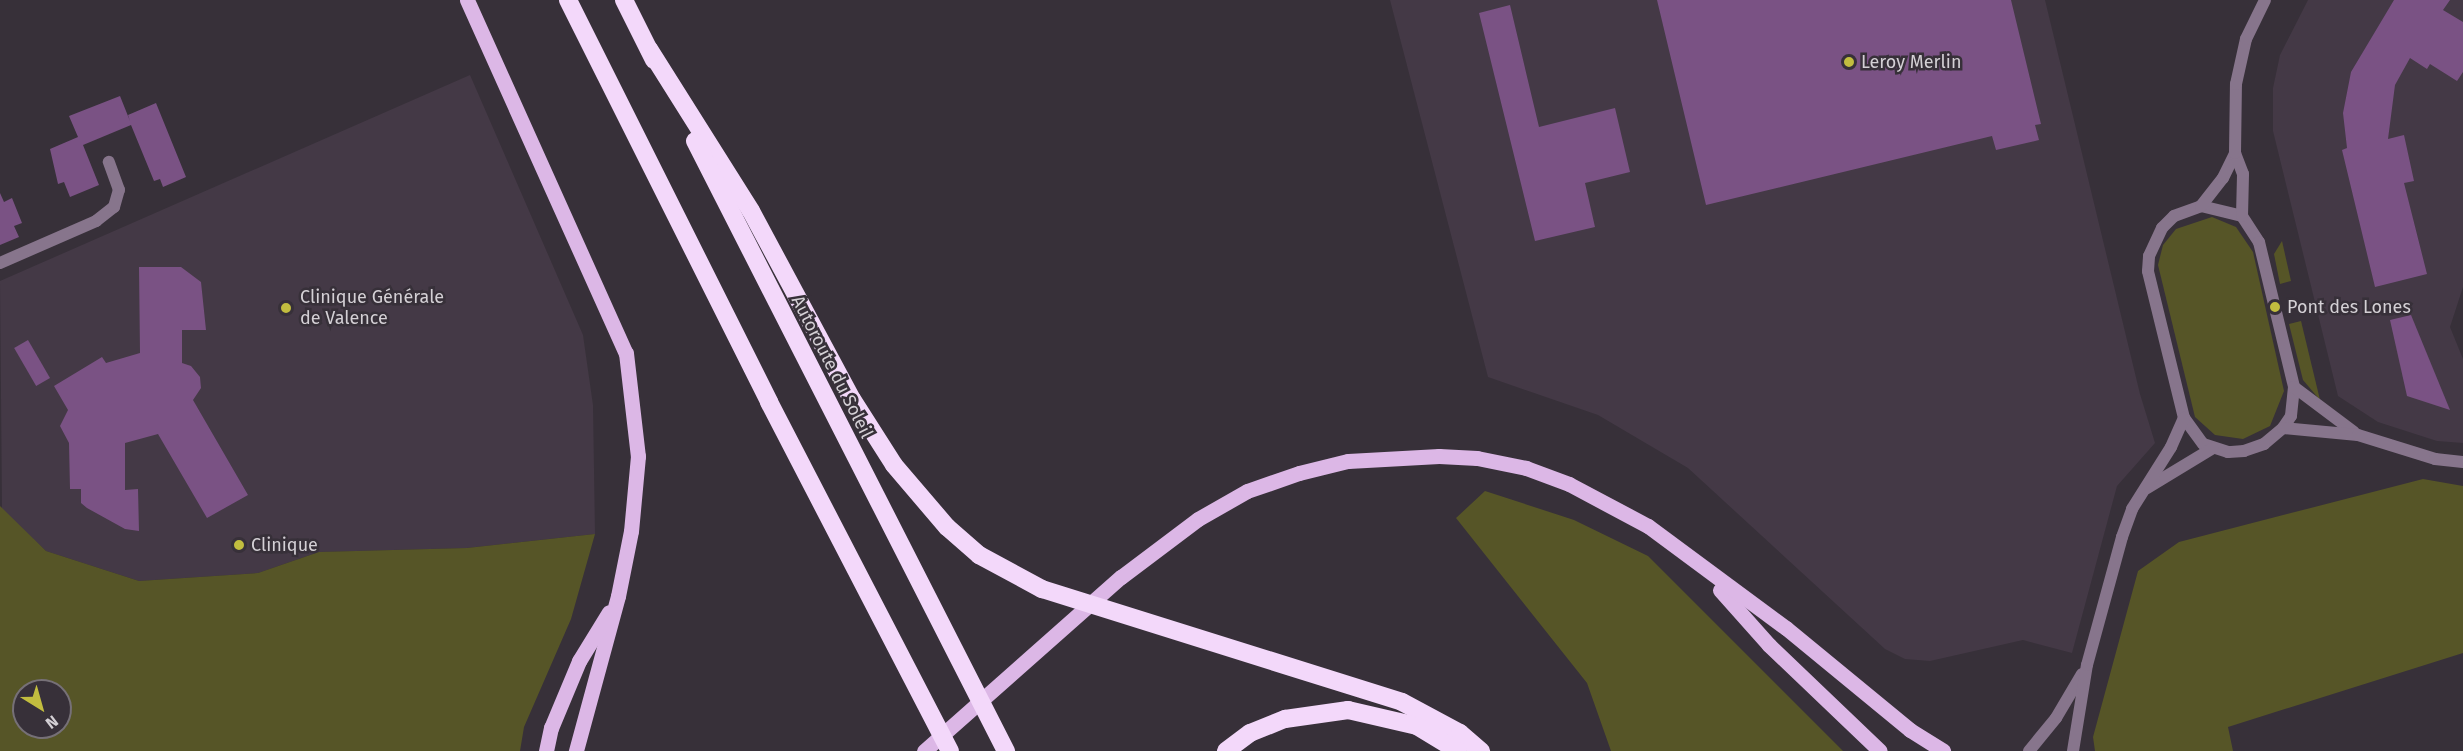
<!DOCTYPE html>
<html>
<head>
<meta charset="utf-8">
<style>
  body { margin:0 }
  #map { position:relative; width:2463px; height:751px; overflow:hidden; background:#373039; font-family:"Fira Sans",sans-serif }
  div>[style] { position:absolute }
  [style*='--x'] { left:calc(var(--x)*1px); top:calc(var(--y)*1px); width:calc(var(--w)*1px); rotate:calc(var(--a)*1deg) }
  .built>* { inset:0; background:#443946 }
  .green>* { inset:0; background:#565527 }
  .building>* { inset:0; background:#7a5284; transform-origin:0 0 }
  .minor>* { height:12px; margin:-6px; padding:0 6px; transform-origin:6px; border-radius:6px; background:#87758c }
  .primary>* { height:15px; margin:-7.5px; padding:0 7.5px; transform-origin:7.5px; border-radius:7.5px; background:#dcb7e6 }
  .motorway>* { height:18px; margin:-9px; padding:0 9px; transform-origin:9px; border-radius:9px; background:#f3d8fa }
  .dots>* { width:16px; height:16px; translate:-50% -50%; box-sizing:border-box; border:3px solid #373039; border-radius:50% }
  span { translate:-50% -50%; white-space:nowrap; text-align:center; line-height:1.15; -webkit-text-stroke:5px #373039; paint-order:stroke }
  .poi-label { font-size:18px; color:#d4d0d5 }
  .left { translate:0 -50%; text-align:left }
  .street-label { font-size:18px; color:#d4d0d5 }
  .north { position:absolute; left:12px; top:679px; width:60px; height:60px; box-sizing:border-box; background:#373039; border:2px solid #767077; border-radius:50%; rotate:143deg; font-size:16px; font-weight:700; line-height:24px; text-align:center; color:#d4d0d5 }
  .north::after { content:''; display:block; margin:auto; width:21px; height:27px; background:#c2bd3f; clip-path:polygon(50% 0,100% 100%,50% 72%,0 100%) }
</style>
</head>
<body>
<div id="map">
  <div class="built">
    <div style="clip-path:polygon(1390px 0,2045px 0,2140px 394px,2155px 443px,2117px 486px,2072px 653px,2023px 640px,1930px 661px,1905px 659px,1885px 649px,1688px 468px,1598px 415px,1488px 377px)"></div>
    <div style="clip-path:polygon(2308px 0,2463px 0,2463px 287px,2450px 327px,2463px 359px,2463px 443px,2437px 441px,2378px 422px,2338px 396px,2273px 131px,2273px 88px,2280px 55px)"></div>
    <div style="clip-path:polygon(470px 75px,583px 335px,593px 405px,595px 534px,467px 548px,319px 552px,258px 573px,139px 581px,46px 551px,2px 510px,0 281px)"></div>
  </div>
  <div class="green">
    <div style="clip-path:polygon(2212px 217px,2236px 227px,2253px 252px,2284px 391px,2270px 426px,2243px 439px,2215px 435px,2195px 417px,2158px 265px,2163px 245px,2176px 229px)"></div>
    <div style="clip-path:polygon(2282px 241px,2291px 281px,2280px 284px,2274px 254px)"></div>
    <div style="clip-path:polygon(2301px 321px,2320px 400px,2303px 380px,2289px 324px)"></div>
    <div style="clip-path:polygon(2423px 479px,2463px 486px,2463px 653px,2228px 727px,2233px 751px,2095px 751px,2093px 737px,2138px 571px,2179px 542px)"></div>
    <div style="clip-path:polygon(1485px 491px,1574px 520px,1648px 556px,1843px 751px,1611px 751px,1587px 683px,1456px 518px)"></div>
    <div style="clip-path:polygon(evenodd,0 506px,46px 551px,139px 581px,258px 573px,319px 552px,467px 548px,595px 534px,571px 619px,524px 727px,520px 751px,0 751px,0 506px,24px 691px,60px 691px,60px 727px,24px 727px,24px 691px)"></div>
  </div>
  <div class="building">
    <div style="clip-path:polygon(1657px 0,2011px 0,2041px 124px,2035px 125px,2039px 140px,1996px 150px,1992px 136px,1706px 205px)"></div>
    <div style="clip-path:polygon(2394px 0,2450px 0,2443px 10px,2463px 22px,2463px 72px,2457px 81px,2430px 64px,2427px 69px,2410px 58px,2395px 85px,2388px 139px,2404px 135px,2414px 181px,2404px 183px,2427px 274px,2375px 287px,2342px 150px,2347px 148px,2343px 113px,2351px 72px)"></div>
    <div style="clip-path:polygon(1510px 5px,1539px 127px,1615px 108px,1630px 172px,1585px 183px,1595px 227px,1535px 241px,1479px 13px)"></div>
    <div style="clip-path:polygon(120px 96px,130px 121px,128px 115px,156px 103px,186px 177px,163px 187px,160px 179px,154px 181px,131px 125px,83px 145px,99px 185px,70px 197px,64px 182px,58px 184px,50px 149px,78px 137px,69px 116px)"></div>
    <div style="clip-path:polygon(0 193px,4px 202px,12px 198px,22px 223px,14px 226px,19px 237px,0 245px)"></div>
    <div style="clip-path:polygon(139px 267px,181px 267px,201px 282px,206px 330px,182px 330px,182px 363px,191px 366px,200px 377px,201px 388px,193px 400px,248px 495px,207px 518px,158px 434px,125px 443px,125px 490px,138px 489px,139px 531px,125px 529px,87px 508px,81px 503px,81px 489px,70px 489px,69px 443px,60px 426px,68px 410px,54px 386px,102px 357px,106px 363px,140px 353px)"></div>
    <div style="clip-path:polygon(2411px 315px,2450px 410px,2407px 396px,2390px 320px)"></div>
    <div style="left:28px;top:340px;width:44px;height:16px;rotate:60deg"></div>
  </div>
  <div class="minor">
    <div style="--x:2201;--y:206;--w:42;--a:13.7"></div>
    <div style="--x:2242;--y:216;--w:31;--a:57"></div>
    <div style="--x:2259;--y:242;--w:149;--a:76.4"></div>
    <div style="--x:2294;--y:387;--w:29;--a:96"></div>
    <div style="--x:2291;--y:416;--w:14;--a:124"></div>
    <div style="--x:2283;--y:428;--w:25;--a:140"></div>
    <div style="--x:2264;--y:444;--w:21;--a:161"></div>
    <div style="--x:2244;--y:451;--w:16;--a:176"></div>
    <div style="--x:2228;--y:452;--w:26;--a:-162"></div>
    <div style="--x:2203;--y:444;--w:32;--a:-126"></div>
    <div style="--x:2184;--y:418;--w:151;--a:-103.8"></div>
    <div style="--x:2148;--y:271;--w:15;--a:-86"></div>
    <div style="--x:2149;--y:256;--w:31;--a:-65"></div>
    <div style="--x:2162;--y:228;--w:17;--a:-45"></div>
    <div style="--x:2174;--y:216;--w:29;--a:-20"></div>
    <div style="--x:2201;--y:206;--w:36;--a:-52"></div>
    <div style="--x:2223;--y:178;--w:28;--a:-64"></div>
    <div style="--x:2242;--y:216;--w:42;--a:-88.6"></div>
    <div style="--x:2243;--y:174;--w:22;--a:-111"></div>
    <div style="--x:2235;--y:153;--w:69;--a:-89.2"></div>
    <div style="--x:2236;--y:84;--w:46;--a:-77.5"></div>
    <div style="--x:2246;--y:39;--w:43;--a:-64"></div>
    <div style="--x:0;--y:263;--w:105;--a:-23.6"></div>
    <div style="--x:96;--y:221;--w:23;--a:-38"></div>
    <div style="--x:114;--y:207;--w:18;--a:-74"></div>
    <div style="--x:119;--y:190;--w:30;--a:-110"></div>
    <div style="--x:2294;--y:387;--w:75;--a:36.9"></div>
    <div style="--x:2283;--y:428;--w:75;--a:5.3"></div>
    <div style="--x:2358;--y:435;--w:81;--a:17.3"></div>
    <div style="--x:2435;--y:459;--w:28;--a:6"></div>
    <div style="--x:2147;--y:488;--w:77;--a:-31.2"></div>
    <div style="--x:2029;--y:751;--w:43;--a:-50.7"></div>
    <div style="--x:2056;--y:718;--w:51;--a:-59.4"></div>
    <div style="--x:2073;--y:751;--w:87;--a:-80.8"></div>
    <div style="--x:2087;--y:665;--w:133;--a:-74.7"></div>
    <div style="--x:2122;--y:537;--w:30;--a:-70"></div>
    <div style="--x:2132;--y:509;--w:73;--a:-57.8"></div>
    <div style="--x:2171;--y:447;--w:32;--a:-66"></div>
  </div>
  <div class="primary">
    <div style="--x:467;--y:0;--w:387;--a:65.8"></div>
    <div style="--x:626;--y:353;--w:104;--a:83.4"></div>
    <div style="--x:638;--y:456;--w:75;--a:95.3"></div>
    <div style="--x:631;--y:531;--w:66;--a:101.3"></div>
    <div style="--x:618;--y:596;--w:161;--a:105.2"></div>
    <div style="--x:1720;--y:590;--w:74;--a:48.3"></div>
    <div style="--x:1769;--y:645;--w:153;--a:43.7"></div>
    <div style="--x:546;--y:751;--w:24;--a:-78"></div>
    <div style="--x:551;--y:728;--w:73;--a:-67.3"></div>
    <div style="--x:579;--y:661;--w:57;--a:-58.5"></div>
    <div style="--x:924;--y:751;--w:263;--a:-41.5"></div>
    <div style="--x:1121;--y:577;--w:96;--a:-37"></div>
    <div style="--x:1198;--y:519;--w:56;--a:-29.7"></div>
    <div style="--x:1247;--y:491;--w:55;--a:-19.1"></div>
    <div style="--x:1299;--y:473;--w:50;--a:-13.8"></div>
    <div style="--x:1348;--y:461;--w:91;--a:-3.1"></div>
    <div style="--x:1439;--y:456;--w:38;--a:3"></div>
    <div style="--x:1477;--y:458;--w:50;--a:11.5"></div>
    <div style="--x:1526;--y:468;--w:46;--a:20.4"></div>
    <div style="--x:1569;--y:484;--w:89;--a:28"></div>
    <div style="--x:1648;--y:526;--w:172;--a:36.5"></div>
    <div style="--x:1786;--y:628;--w:161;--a:39.4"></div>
    <div style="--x:1910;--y:730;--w:39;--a:32"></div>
  </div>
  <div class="motorway">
    <div style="--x:568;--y:0;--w:449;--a:63.4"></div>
    <div style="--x:769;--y:402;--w:393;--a:62.6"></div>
    <div style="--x:624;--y:0;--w:67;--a:63.4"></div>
    <div style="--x:649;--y:49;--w:191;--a:57.8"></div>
    <div style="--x:751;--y:211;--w:213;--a:61.8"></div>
    <div style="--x:852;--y:399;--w:78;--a:57.5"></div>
    <div style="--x:894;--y:465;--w:82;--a:49.5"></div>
    <div style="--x:947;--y:527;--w:43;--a:41.2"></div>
    <div style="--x:979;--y:555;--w:72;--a:28.4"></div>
    <div style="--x:1042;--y:589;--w:377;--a:17.4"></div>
    <div style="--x:1402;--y:702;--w:66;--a:28.1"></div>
    <div style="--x:1460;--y:733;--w:28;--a:41"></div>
    <div style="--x:695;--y:141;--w:685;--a:62.99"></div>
    <div style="--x:1226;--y:751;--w:30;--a:-37"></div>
    <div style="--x:1250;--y:733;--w:38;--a:-22"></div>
    <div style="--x:1285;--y:719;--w:64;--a:-8.1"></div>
    <div style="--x:1348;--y:710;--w:71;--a:13.1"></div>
    <div style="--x:1417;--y:726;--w:48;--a:31.4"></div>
  </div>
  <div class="dots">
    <div style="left:1849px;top:62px;background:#c2bd3f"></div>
    <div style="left:2275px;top:307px;background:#c2bd3f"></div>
    <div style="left:286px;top:308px;background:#c2bd3f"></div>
    <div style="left:239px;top:545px;background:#c2bd3f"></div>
  </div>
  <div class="poi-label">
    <span class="left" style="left:1861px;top:62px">Leroy Merlin</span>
    <span class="left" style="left:300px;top:308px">Clinique Générale<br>de Valence</span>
    <span class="left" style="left:2287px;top:307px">Pont des Lones</span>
    <span class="left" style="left:251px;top:545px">Clinique</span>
  </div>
  <div class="street-label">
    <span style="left:832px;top:367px;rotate:63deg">Autoroute du Soleil</span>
  </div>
  <div class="north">N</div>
</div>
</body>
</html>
